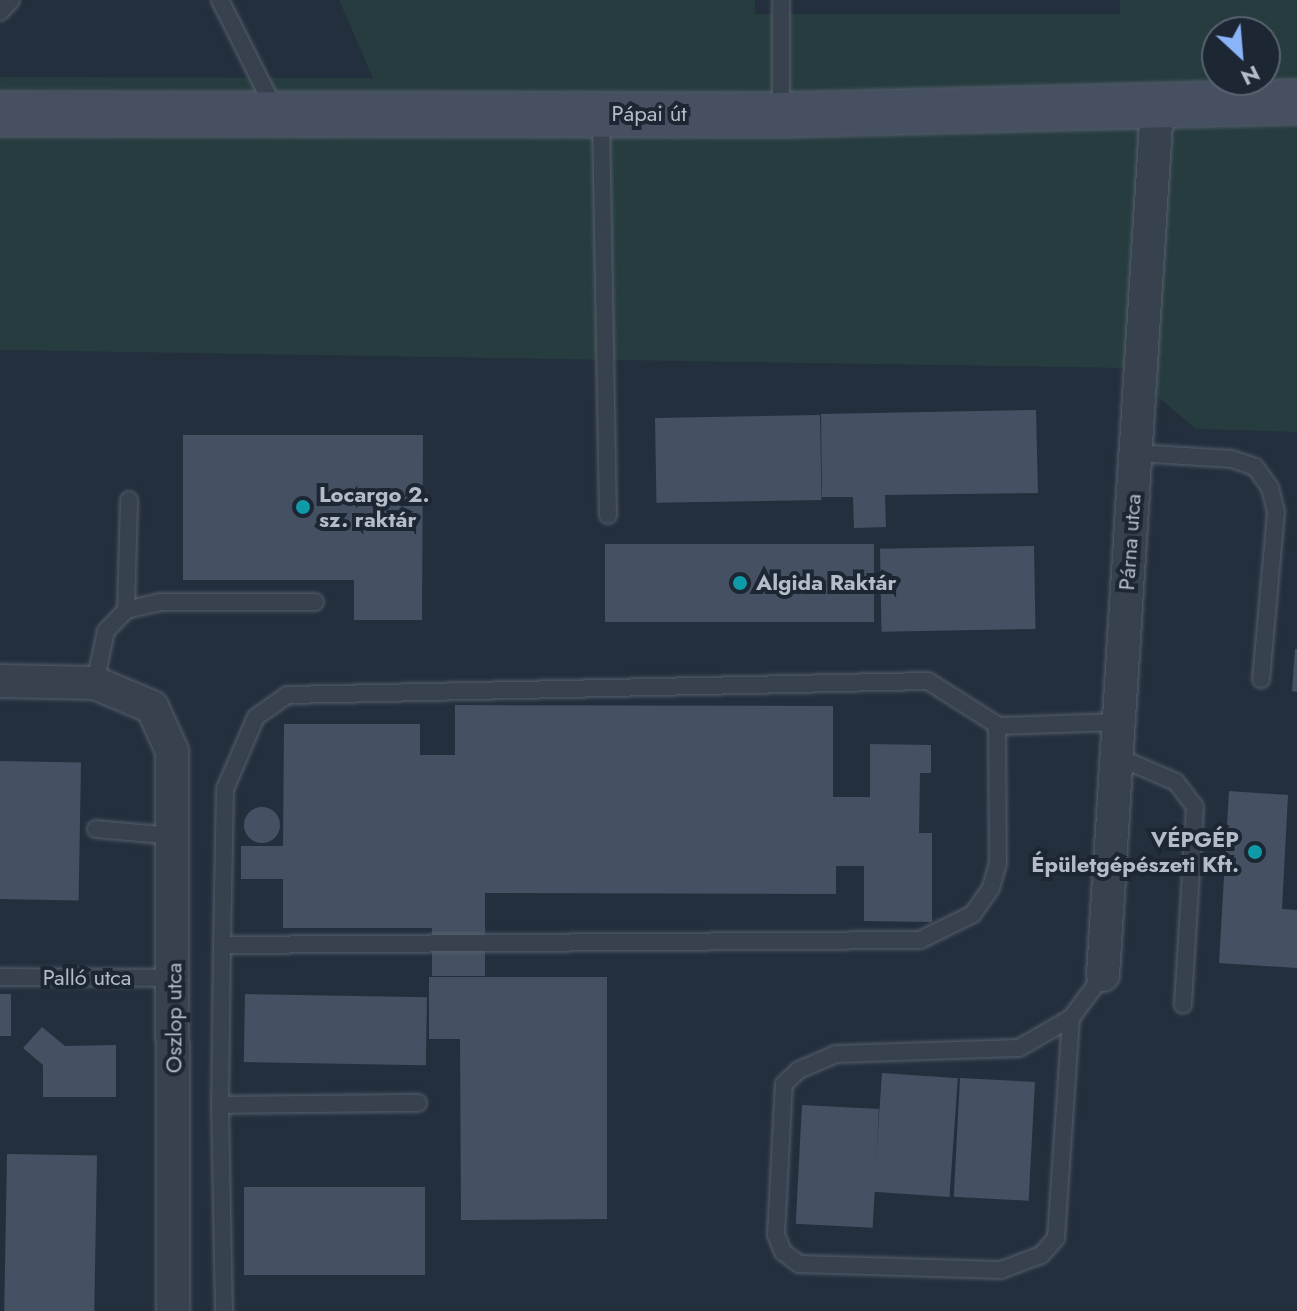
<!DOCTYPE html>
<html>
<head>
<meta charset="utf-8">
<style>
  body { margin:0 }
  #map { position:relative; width:1297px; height:1311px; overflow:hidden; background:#242f3e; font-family:Jost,sans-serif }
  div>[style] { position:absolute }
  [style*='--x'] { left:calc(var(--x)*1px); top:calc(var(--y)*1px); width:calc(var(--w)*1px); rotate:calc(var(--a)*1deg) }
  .green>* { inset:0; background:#263c3f }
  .building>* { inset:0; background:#455162; transform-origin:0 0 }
  .round { border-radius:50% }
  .roads { filter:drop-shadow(0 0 2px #565f6c) drop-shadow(0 0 2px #565f6c) }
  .service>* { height:16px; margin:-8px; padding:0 8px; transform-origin:8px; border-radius:8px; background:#38414e }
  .minor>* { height:32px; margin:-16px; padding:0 16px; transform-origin:16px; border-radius:16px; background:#38414e }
  .secondary>* { height:44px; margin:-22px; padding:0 22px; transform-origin:22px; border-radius:22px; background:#465061 }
  .dots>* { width:22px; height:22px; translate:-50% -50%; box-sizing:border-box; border:4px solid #1d2633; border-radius:50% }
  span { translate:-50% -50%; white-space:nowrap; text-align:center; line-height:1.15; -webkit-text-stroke:8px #1d2633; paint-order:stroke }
  .street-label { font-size:22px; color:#b4bcc9 }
  .poi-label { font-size:22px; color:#b4bcc9; font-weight:700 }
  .left { translate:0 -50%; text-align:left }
  .right { translate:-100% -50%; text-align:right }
  .north { position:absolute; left:1201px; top:16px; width:80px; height:80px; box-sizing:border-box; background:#1d2633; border:2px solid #59626f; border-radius:50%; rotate:154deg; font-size:22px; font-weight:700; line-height:32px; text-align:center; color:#b4bcc9 }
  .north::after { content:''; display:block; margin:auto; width:28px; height:36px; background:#8ab4f8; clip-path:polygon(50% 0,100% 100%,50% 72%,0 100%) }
</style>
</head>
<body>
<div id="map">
  <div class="green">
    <div style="clip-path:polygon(evenodd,339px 0,755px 0,755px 14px,1120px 14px,1120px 0,1297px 0,1297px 432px,1196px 429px,1124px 368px,0 350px,0 77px,373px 78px,339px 0,1217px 32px,1265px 32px,1265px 80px,1217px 80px,1217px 32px)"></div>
  </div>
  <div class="building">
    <div style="clip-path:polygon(1036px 410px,1038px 493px,885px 495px,886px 527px,854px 528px,853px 497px,822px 497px,821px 414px)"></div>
    <div style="left:820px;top:415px;width:85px;height:165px;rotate:89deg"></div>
    <div style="clip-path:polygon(183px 435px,423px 435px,422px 620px,354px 620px,354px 580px,183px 580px)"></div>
    <div style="left:874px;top:544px;width:78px;height:269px;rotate:90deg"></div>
    <div style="left:1034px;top:546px;width:83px;height:154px;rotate:89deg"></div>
    <div style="clip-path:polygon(1295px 649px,1297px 649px,1297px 692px,1292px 691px)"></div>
    <div style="clip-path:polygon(455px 705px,833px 706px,833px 797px,870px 797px,870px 744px,931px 745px,931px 773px,920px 773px,919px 833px,932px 833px,932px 922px,864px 921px,864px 866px,836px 866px,836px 894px,485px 893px,485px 976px,432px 976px,432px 928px,283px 928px,283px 879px,241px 879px,241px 846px,283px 846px,284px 724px,420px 724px,420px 755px,455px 755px)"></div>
    <div style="left:0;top:761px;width:81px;height:138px;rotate:1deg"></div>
    <div style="clip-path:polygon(1229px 791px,1288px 795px,1282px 909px,1297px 910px,1297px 968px,1219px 963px)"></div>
    <div class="round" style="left:244px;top:807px;width:36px;height:36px"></div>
    <div style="clip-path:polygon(429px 977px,607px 977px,607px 1219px,461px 1220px,460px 1039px,429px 1039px)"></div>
    <div style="left:0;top:994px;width:11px;height:42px"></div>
    <div style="left:245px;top:994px;width:182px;height:68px;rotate:1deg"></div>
    <div style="clip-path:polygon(42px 1027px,65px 1046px,116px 1045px,116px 1097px,43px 1097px,43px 1065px,23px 1048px)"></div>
    <div style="left:882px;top:1073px;width:76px;height:119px;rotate:4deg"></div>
    <div style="left:960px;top:1078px;width:75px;height:119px;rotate:3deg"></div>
    <div style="left:802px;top:1105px;width:77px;height:119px;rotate:3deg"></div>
    <div style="left:7px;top:1154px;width:90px;height:157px;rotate:1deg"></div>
    <div style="left:425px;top:1187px;width:88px;height:181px;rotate:90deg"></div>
  </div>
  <div class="roads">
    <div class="service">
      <div style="--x:220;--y:0;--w:125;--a:63.4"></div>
      <div style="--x:0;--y:12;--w:16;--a:-47"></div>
      <div style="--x:781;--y:114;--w:114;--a:-90"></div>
      <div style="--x:601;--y:116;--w:399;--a:89"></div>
      <div style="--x:1136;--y:453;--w:96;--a:3.6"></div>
      <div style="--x:1232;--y:459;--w:24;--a:19"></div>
      <div style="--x:1255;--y:467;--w:26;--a:54"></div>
      <div style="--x:1270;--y:488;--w:25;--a:76"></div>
      <div style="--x:1276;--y:512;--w:168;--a:95.1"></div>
      <div style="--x:126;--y:610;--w:110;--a:-88.4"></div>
      <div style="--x:95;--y:683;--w:53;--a:-78.1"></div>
      <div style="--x:106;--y:631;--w:29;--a:-46"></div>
      <div style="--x:126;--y:610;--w:36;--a:-13"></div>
      <div style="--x:161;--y:602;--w:154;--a:0"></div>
      <div style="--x:997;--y:725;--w:138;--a:89.6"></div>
      <div style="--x:998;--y:863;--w:26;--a:106"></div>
      <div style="--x:991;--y:888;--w:32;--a:125"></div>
      <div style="--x:973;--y:914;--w:59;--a:153.9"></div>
      <div style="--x:920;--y:940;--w:698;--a:179.59"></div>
      <div style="--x:222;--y:945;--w:156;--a:-88.9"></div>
      <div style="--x:225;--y:789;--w:78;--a:-66.7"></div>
      <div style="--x:256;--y:717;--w:38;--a:-35"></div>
      <div style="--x:287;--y:695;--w:641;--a:-1.25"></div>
      <div style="--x:928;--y:681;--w:82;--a:32.5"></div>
      <div style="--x:997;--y:725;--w:2;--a:27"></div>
      <div style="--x:999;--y:726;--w:119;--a:-1.9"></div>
      <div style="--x:1116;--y:756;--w:65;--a:23.4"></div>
      <div style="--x:1176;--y:782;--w:31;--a:53"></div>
      <div style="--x:1195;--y:807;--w:198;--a:93.5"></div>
      <div style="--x:96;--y:829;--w:77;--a:5.2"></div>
      <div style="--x:222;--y:945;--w:160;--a:90.7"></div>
      <div style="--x:220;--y:1105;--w:198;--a:-0.6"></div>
      <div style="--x:0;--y:977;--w:174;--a:0.3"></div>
      <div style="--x:1071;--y:1018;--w:221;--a:93.9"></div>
      <div style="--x:1056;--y:1238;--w:23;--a:131"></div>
      <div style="--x:1041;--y:1255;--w:43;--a:159.4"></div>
      <div style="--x:1001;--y:1270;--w:202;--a:-178.3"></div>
      <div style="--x:799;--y:1264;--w:20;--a:-143"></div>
      <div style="--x:783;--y:1252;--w:18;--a:-112"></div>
      <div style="--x:776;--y:1235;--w:151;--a:-87"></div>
      <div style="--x:784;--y:1084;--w:21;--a:-43"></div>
      <div style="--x:799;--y:1070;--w:40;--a:-23.4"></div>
      <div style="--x:836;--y:1054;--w:183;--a:-1.9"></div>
      <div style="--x:1019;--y:1048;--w:60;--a:-30"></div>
      <div style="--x:1071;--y:1018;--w:54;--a:-53.3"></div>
      <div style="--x:220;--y:1105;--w:206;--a:88.9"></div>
    </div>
    <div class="minor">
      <div style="--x:0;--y:681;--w:95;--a:1.2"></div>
      <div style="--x:95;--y:683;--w:62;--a:22.8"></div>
      <div style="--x:152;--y:707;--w:48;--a:65.6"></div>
      <div style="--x:172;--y:751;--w:560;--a:89.9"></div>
      <div style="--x:1103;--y:975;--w:869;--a:-86.44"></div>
    </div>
    <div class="secondary">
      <div style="--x:0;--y:114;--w:781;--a:0.07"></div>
      <div style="--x:781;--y:115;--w:516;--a:-1.44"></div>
    </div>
  </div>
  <div class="dots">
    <div style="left:303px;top:507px;background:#0f9aa8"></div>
    <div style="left:740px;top:583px;background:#0f9aa8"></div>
    <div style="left:1255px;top:852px;background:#0f9aa8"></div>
  </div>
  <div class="street-label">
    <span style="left:649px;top:114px">Pápai út</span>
    <span style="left:1130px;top:542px;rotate:-86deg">Párna utca</span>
    <span style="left:87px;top:978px">Palló utca</span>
    <span style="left:174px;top:1018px;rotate:-90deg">Oszlop utca</span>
  </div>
  <div class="poi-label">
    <span class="left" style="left:319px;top:507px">Locargo 2.<br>sz. raktár</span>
    <span class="left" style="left:756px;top:583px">Algida Raktár</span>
    <span class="right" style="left:1239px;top:852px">VÉPGÉP<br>Épületgépészeti Kft.</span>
  </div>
  <div class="north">N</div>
</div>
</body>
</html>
